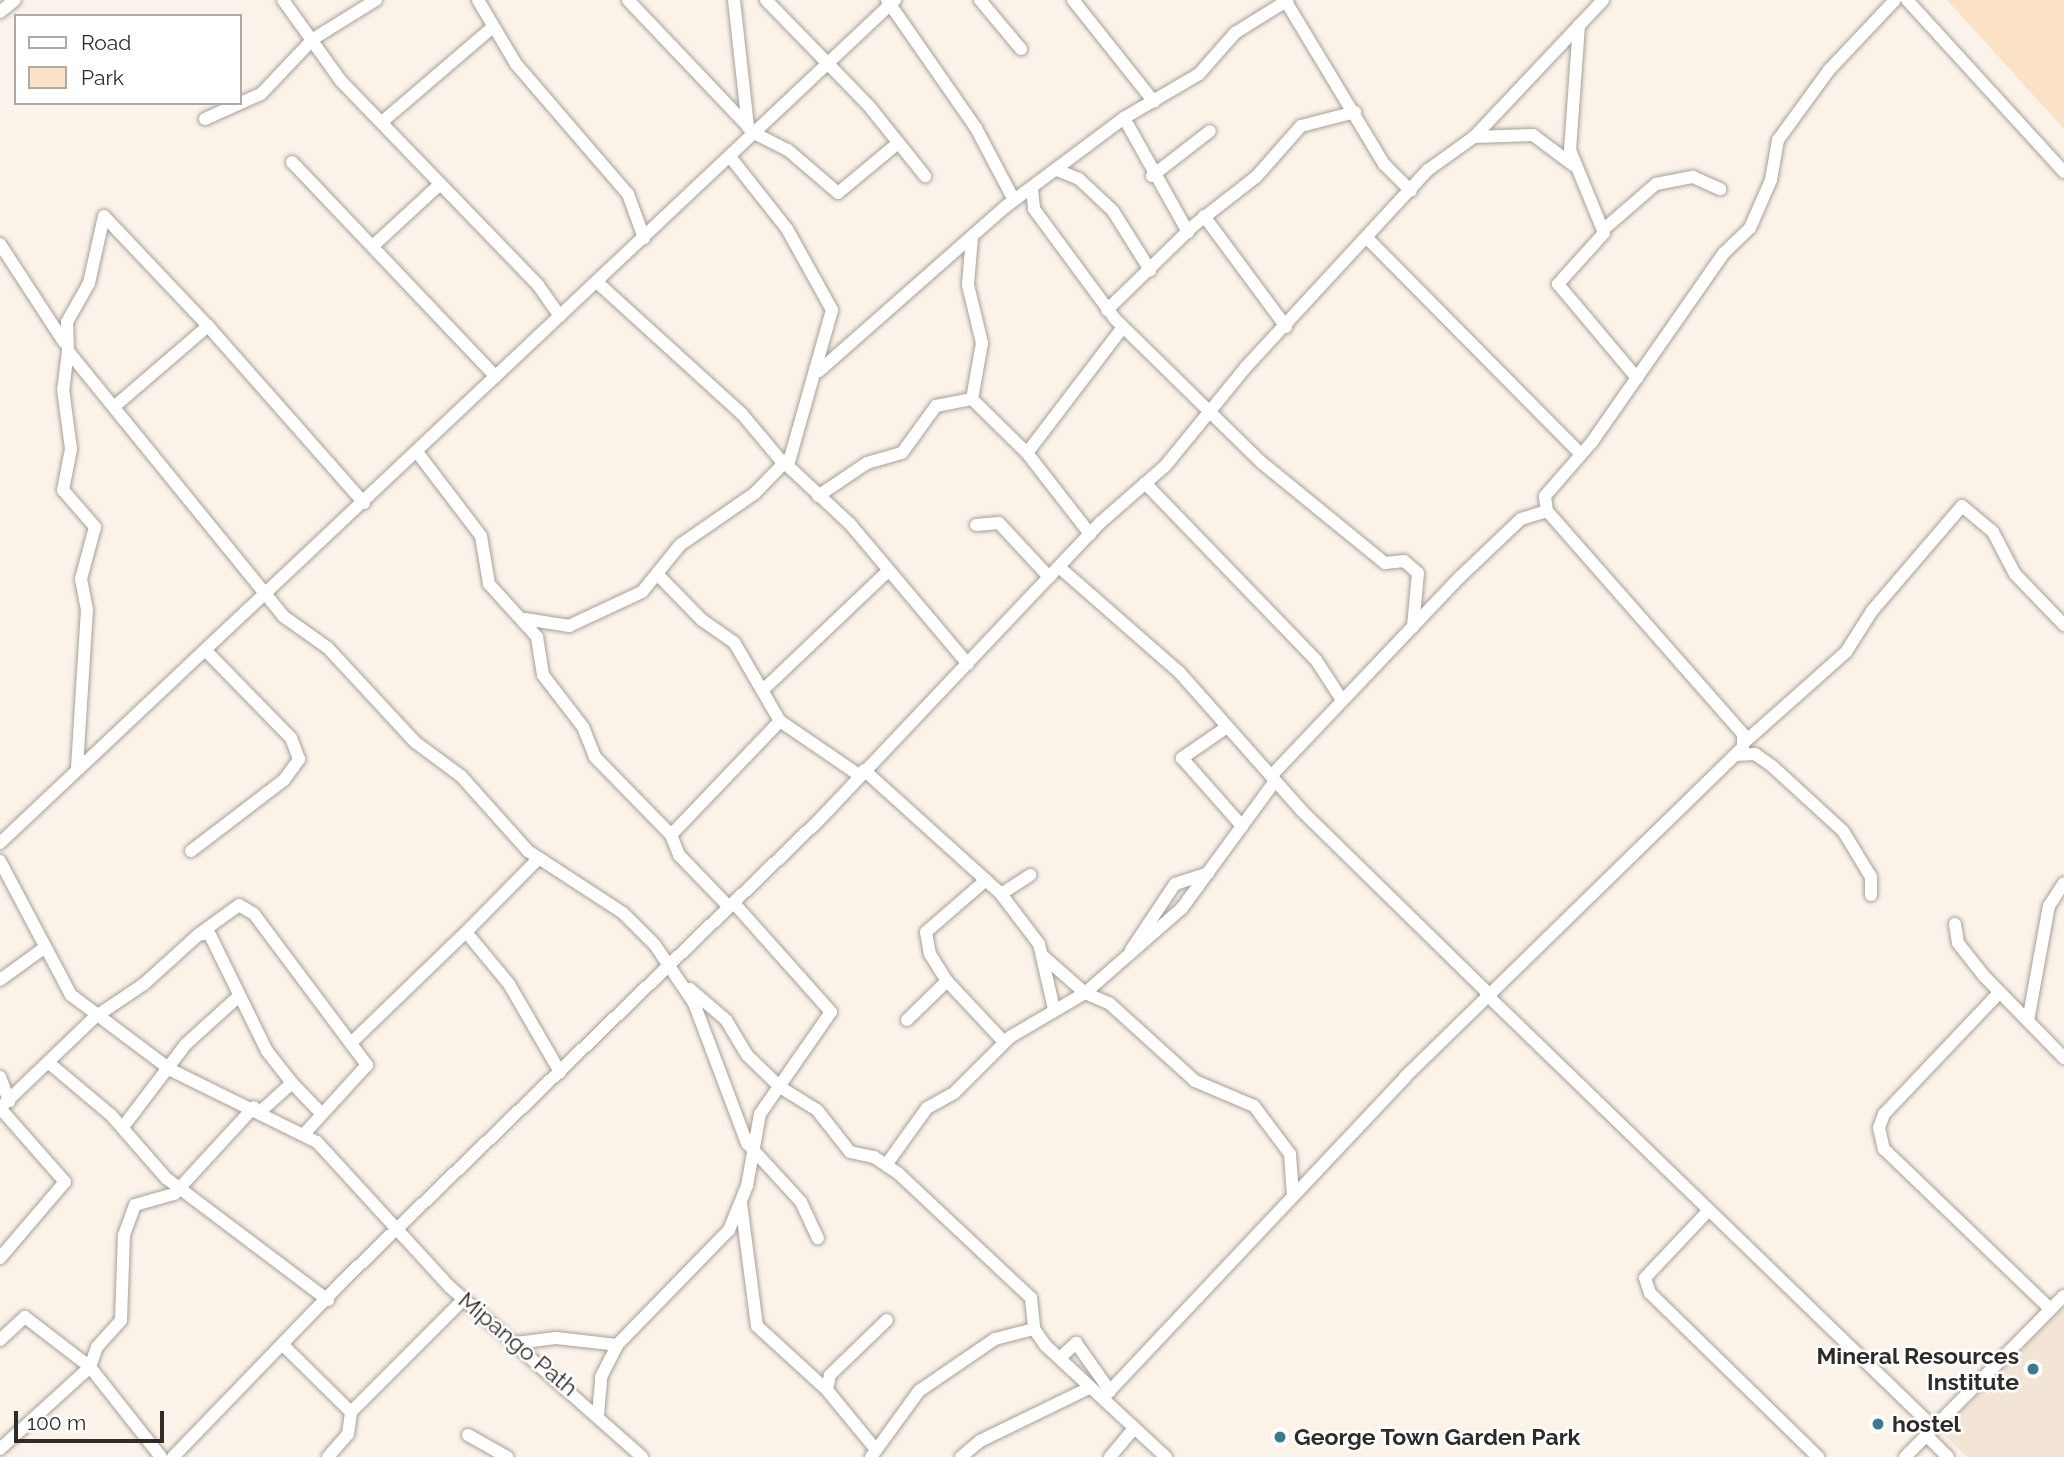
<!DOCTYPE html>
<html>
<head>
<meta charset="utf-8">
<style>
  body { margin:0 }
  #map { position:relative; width:2064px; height:1457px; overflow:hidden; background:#fbf3ea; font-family:Raleway,sans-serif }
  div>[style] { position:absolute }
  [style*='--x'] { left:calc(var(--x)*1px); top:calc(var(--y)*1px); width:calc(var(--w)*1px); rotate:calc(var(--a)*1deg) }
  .built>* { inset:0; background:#f3e5d6 }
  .green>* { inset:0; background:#fbe2c7 }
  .roads { filter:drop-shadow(0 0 2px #a8a098) drop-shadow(0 0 2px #a8a098) }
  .minor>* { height:12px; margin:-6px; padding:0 6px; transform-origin:6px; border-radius:6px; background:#fff }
  .dots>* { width:19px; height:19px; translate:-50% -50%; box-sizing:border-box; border:4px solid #fff; border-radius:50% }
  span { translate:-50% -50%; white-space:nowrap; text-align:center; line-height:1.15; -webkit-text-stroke:5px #fff; paint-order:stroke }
  .street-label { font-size:23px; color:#2f2c28 }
  .poi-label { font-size:23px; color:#2f2c28; font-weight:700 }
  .right { translate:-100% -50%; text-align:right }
  .left { translate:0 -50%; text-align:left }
  .legend { position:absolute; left:14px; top:14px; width:228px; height:91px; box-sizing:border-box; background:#fff; border:2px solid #acaba9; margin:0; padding:9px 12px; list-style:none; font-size:21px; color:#2f2c28 }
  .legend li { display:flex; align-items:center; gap:14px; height:35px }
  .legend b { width:35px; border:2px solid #acaba9 }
  .scale { position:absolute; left:14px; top:1411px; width:150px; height:32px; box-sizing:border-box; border:4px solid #2f2c28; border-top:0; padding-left:9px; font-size:21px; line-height:24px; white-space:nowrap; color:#2f2c28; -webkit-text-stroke:5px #fff; paint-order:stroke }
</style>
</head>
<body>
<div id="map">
  <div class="built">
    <div style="clip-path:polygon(2064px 1307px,2064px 1457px,1967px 1457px,1941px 1432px)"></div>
  </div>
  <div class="green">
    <div style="clip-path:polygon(1947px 0,2064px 0,2064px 129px)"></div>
  </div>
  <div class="roads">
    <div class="minor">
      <div style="--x:283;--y:0;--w:100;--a:54.4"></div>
      <div style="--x:341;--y:81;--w:284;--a:46"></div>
      <div style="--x:538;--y:285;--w:38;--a:55"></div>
      <div style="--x:478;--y:0;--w:74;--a:59.3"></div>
      <div style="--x:516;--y:64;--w:172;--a:49.3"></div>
      <div style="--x:628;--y:194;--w:47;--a:70"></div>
      <div style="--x:628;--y:0;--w:183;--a:46.5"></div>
      <div style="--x:754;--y:133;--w:38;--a:27"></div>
      <div style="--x:788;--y:150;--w:66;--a:40.7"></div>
      <div style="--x:838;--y:193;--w:78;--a:-39.8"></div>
      <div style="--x:734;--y:0;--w:128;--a:83.7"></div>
      <div style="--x:766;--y:0;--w:148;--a:45.8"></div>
      <div style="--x:869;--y:106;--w:90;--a:51.3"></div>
      <div style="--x:887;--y:0;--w:156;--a:55.2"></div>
      <div style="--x:976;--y:128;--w:81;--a:62.2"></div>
      <div style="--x:980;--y:0;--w:64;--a:50.1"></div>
      <div style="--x:1073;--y:0;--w:130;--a:51.5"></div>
      <div style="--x:1285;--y:0;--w:192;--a:58.9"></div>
      <div style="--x:1384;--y:164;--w:38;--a:45"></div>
      <div style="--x:1907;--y:0;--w:233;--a:47.6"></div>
      <div style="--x:0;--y:12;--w:19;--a:-39"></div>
      <div style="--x:1579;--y:25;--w:125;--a:94.1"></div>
      <div style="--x:1570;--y:150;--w:90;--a:67.7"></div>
      <div style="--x:1604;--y:233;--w:69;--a:132"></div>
      <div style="--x:1558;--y:284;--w:123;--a:50"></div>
      <div style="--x:1124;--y:118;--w:131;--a:60.7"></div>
      <div style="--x:205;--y:119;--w:61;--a:-24.1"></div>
      <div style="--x:261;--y:94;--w:76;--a:-46.6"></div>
      <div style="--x:313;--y:39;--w:74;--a:-31.8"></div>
      <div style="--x:382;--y:122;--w:146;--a:-40.6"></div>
      <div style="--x:1474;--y:137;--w:59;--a:-1.9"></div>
      <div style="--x:1533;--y:135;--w:50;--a:36.9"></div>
      <div style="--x:731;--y:158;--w:90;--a:51.7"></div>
      <div style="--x:787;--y:229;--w:93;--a:60.9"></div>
      <div style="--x:832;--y:310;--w:162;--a:105.8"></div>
      <div style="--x:788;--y:466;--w:85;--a:43.1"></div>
      <div style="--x:850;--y:524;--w:183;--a:49.9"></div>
      <div style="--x:292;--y:162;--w:296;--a:46.5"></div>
      <div style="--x:1057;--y:170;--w:24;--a:22"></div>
      <div style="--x:1079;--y:179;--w:47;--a:43.3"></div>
      <div style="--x:1113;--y:211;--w:70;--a:57.9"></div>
      <div style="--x:1152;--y:176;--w:73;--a:-37.8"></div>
      <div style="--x:1032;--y:189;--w:20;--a:84"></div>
      <div style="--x:1034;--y:209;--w:137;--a:53.6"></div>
      <div style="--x:1115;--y:319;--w:204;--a:44.4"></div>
      <div style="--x:1261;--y:462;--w:160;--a:39.2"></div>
      <div style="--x:1385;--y:563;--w:19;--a:-6"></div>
      <div style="--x:1404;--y:561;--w:18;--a:41"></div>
      <div style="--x:1418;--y:573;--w:54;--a:95.3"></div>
      <div style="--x:1204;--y:216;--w:138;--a:53.5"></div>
      <div style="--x:1604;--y:229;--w:69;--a:-40.9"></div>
      <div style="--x:1656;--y:184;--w:38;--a:-11"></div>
      <div style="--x:1693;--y:177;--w:30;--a:24"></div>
      <div style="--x:972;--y:237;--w:48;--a:94.8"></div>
      <div style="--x:968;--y:285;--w:60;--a:76.4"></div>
      <div style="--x:982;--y:343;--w:57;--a:100.1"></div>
      <div style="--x:972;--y:399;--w:77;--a:44.5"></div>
      <div style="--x:1027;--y:453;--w:103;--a:52.1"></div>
      <div style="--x:1369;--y:240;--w:301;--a:45.3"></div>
      <div style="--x:0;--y:244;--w:117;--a:56.9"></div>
      <div style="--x:374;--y:245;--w:88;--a:-42.7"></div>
      <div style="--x:598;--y:283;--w:195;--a:42.3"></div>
      <div style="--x:742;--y:414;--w:65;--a:50"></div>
      <div style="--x:1107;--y:310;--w:120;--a:-44.3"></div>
      <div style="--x:1193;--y:226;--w:80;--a:-37.9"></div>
      <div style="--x:1256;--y:177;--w:68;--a:-48.6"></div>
      <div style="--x:1301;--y:126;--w:56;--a:-14.5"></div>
      <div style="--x:208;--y:326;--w:151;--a:-133.4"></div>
      <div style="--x:104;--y:216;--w:69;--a:102.6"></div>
      <div style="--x:89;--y:283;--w:45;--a:119.4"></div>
      <div style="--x:67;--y:322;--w:29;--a:88"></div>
      <div style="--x:68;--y:351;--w:341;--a:50.9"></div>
      <div style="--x:283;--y:616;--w:55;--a:35.4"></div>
      <div style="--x:328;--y:648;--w:128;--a:47.2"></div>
      <div style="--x:415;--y:742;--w:57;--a:36.5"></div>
      <div style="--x:461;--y:776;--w:101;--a:48.2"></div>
      <div style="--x:528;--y:851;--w:113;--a:33.1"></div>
      <div style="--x:623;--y:913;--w:45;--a:45"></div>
      <div style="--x:655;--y:945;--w:70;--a:56.1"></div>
      <div style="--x:694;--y:1003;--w:150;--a:69.3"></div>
      <div style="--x:747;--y:1143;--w:80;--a:47.5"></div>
      <div style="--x:801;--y:1202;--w:40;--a:65"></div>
      <div style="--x:68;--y:351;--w:38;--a:97"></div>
      <div style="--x:63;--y:389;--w:61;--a:82.4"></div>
      <div style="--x:71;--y:449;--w:42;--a:101"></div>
      <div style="--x:63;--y:490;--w:49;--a:49.1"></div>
      <div style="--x:95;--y:527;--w:54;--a:105.1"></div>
      <div style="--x:81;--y:579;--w:31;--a:79"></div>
      <div style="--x:87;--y:609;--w:160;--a:93.6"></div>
      <div style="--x:819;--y:371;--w:248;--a:-41.4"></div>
      <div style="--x:1005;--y:207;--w:149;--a:-36.8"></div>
      <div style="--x:1124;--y:118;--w:87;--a:-30.4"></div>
      <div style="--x:1199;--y:74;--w:55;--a:-48.7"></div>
      <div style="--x:1235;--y:33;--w:62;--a:-31.9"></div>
      <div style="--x:115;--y:406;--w:123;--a:-40.7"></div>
      <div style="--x:208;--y:326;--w:236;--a:48.6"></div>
      <div style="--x:417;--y:452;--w:106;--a:52.7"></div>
      <div style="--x:481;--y:536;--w:49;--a:80.5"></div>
      <div style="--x:489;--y:584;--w:72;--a:47.8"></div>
      <div style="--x:537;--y:637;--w:38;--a:81"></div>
      <div style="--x:543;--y:675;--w:66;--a:52.4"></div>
      <div style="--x:583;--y:727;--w:32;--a:68"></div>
      <div style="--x:595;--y:757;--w:109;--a:45.7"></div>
      <div style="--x:1027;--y:453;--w:158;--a:-52.7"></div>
      <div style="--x:1145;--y:483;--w:246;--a:46"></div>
      <div style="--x:1316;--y:660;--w:48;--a:57"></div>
      <div style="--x:818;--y:496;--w:59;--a:-34"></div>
      <div style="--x:867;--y:463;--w:36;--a:-16"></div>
      <div style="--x:902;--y:453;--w:58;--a:-54.1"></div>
      <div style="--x:936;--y:406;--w:37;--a:-11"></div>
      <div style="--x:976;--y:525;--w:23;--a:-5"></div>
      <div style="--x:999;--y:523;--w:74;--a:47.2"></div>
      <div style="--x:1059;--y:567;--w:161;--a:41.2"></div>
      <div style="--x:1180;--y:673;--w:184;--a:48.5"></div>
      <div style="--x:1302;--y:811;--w:260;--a:44.4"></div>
      <div style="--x:657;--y:574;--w:64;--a:45.6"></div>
      <div style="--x:702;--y:620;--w:39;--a:35"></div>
      <div style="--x:734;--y:642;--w:91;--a:59.8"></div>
      <div style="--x:780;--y:721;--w:158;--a:133.7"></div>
      <div style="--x:671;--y:835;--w:22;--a:68"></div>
      <div style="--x:679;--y:855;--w:72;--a:46.1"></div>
      <div style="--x:525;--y:619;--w:45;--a:9"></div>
      <div style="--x:569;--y:626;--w:81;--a:-25"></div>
      <div style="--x:642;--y:592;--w:60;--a:-51"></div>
      <div style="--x:680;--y:545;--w:91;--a:-34.7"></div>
      <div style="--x:755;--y:493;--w:47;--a:-45.9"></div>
      <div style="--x:764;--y:689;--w:171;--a:-43.6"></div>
      <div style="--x:780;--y:721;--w:96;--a:34.4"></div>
      <div style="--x:1227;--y:727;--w:55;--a:145.4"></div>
      <div style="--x:1182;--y:758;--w:91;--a:48.6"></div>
      <div style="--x:1747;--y:740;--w:132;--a:-41.6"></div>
      <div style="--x:1846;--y:652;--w:49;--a:-57.6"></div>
      <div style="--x:1872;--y:611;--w:138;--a:-49.4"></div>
      <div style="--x:1962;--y:506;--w:40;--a:40"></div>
      <div style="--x:1993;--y:532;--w:47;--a:62.4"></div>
      <div style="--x:2015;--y:574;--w:71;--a:46.1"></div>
      <div style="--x:1735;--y:755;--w:20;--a:-3"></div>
      <div style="--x:1755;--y:754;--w:21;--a:35"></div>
      <div style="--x:1772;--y:766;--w:96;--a:42.5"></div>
      <div style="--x:1843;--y:831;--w:54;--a:58.7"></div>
      <div style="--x:1871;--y:877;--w:18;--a:90"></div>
      <div style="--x:864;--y:770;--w:185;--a:42.1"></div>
      <div style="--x:1001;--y:894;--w:63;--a:52.8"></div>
      <div style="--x:1039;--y:944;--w:67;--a:77"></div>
      <div style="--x:1271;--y:776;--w:274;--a:-46.5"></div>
      <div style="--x:1460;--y:577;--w:84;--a:-43.6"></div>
      <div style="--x:1521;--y:519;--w:27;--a:-17"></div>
      <div style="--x:0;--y:843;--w:1230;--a:-43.29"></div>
      <div style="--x:191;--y:851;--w:117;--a:-37.4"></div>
      <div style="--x:284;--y:780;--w:26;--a:-54"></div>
      <div style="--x:299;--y:759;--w:22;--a:-111"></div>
      <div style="--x:291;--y:738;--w:123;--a:-134.3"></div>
      <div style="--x:538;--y:859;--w:103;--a:134.6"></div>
      <div style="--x:466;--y:932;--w:67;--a:50.4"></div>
      <div style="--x:509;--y:984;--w:102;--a:59.9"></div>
      <div style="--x:0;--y:861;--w:152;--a:62.1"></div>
      <div style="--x:71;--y:995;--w:125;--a:36.9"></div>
      <div style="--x:171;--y:1070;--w:163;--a:26.3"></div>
      <div style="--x:317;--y:1142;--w:197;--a:47.5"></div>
      <div style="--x:450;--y:1287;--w:256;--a:41.5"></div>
      <div style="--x:986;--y:880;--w:79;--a:139.1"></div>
      <div style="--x:926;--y:932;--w:22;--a:80"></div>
      <div style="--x:930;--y:954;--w:32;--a:58"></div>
      <div style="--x:947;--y:981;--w:83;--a:46.9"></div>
      <div style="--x:1001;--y:894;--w:35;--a:-33"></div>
      <div style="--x:1955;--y:924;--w:19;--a:81"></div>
      <div style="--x:1958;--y:943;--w:42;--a:51.8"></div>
      <div style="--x:1984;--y:976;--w:115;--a:45.7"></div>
      <div style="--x:199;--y:934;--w:49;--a:-35.9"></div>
      <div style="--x:239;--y:905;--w:17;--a:31"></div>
      <div style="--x:254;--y:914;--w:189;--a:53.2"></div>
      <div style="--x:367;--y:1065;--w:92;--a:132.4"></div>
      <div style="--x:1131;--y:950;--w:79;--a:-56.3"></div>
      <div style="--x:1175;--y:884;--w:35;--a:-18"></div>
      <div style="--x:1044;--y:957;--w:55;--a:41.3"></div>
      <div style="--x:1085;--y:993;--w:129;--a:-41.2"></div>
      <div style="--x:1182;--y:908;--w:157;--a:-53.8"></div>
      <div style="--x:0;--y:980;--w:54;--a:-36"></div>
      <div style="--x:690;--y:989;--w:48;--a:40.7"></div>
      <div style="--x:726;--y:1020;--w:41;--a:59"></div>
      <div style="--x:747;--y:1055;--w:46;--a:44.1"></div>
      <div style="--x:780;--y:1087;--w:44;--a:31.9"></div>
      <div style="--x:817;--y:1110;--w:53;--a:51.8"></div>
      <div style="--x:850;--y:1152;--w:25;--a:12"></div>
      <div style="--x:874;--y:1157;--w:30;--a:34"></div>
      <div style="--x:899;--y:1174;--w:181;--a:43.2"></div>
      <div style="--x:1031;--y:1298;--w:31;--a:84"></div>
      <div style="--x:1034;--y:1329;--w:19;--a:55"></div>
      <div style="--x:1045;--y:1345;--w:165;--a:42.8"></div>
      <div style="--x:1486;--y:994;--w:624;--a:44.09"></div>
      <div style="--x:1998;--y:994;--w:166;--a:133.5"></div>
      <div style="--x:1884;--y:1114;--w:15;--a:110"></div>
      <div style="--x:1879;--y:1128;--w:22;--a:77"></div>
      <div style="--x:1884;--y:1149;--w:231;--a:43.9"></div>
      <div style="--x:907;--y:1020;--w:56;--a:-44.3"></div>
      <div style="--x:2028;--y:1021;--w:117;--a:-79.7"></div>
      <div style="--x:2049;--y:906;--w:27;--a:-57"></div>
      <div style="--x:352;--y:1042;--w:158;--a:-44"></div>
      <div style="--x:49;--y:1063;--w:81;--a:40"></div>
      <div style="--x:111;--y:1115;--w:84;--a:48.9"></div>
      <div style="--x:166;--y:1178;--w:203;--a:37"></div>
      <div style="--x:0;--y:1077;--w:26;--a:69"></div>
      <div style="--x:292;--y:1083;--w:42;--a:46"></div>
      <div style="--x:0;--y:1108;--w:132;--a:-43.8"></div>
      <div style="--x:95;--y:1017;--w:59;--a:-34"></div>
      <div style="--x:144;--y:984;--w:73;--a:-42.2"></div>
      <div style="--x:198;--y:935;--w:11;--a:-10"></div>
      <div style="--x:209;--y:933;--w:131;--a:63.8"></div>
      <div style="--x:267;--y:1051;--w:41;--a:52"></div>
      <div style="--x:292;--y:1083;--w:42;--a:137.9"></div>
      <div style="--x:123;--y:1127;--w:104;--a:-52.8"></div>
      <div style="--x:186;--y:1044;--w:70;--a:-42.1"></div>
      <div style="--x:886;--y:1165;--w:70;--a:-54.3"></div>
      <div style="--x:927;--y:1108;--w:31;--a:-29"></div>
      <div style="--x:954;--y:1093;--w:79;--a:-45"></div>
      <div style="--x:1010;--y:1037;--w:87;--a:-30.4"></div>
      <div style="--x:1085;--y:993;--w:26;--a:23"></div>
      <div style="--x:1109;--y:1003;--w:116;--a:42.2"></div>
      <div style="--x:1195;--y:1081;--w:64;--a:23"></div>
      <div style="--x:1254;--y:1106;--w:60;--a:53.1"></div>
      <div style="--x:1290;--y:1154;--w:42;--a:85.9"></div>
      <div style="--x:741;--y:1203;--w:124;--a:82.6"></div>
      <div style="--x:757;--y:1326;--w:95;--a:42.4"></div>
      <div style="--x:1709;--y:1210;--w:93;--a:133.3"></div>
      <div style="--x:1645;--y:1278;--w:16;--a:72"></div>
      <div style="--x:1650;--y:1293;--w:235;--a:44.3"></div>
      <div style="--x:0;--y:1258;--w:100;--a:-49.5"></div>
      <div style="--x:65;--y:1182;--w:98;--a:-131.3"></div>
      <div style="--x:0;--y:1340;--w:34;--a:-43"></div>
      <div style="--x:25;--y:1317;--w:82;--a:37.6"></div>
      <div style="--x:90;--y:1367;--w:122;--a:137.7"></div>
      <div style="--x:516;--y:1343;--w:40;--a:-7.1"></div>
      <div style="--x:556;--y:1338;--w:61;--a:6.5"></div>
      <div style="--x:283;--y:1345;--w:95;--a:44.6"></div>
      <div style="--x:351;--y:1412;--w:160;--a:-45"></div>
      <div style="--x:1061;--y:1357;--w:21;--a:-43"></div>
      <div style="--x:1076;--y:1343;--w:59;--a:54.7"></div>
      <div style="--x:1103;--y:1398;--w:441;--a:-46.7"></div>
      <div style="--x:1405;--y:1077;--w:472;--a:-44.3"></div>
      <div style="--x:1743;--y:747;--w:13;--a:-90"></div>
      <div style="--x:1743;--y:734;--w:297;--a:-131.3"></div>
      <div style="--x:1547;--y:511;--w:15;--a:-98"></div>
      <div style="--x:1545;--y:496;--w:72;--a:-49"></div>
      <div style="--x:1592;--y:442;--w:231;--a:-55.1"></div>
      <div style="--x:1724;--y:253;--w:36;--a:-44"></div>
      <div style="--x:1750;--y:228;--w:52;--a:-66.4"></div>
      <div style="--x:1771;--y:180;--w:41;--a:-80.1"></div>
      <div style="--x:1778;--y:140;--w:87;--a:-53.9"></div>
      <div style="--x:1829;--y:70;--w:96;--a:-46.7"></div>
      <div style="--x:598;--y:1415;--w:38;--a:-85"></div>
      <div style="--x:601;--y:1377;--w:36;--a:-63"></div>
      <div style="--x:617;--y:1345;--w:161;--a:-45.8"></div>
      <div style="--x:729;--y:1230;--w:48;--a:-67.8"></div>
      <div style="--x:747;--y:1186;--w:73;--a:-79.8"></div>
      <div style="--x:760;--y:1114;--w:124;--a:-55.2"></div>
      <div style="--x:831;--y:1012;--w:146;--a:-131.7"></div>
      <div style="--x:468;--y:1435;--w:45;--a:29.4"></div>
      <div style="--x:1926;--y:1435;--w:31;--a:45"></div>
      <div style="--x:873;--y:1446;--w:72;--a:-129.4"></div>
      <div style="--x:827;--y:1390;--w:15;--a:-79"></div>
      <div style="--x:830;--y:1375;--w:79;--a:-44"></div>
      <div style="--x:161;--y:1457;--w:115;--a:-128.3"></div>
      <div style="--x:90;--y:1367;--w:21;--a:-71"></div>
      <div style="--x:97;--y:1347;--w:36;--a:-48"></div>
      <div style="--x:121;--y:1320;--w:85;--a:-88"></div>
      <div style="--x:124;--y:1235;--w:32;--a:-70"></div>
      <div style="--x:135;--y:1205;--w:41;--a:-15.8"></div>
      <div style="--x:174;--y:1194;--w:118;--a:-47.4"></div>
      <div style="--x:173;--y:1457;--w:245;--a:-46"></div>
      <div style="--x:343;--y:1281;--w:665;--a:-44.09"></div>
      <div style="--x:821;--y:818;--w:407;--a:-46.6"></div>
      <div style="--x:1101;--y:522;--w:86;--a:-41.2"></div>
      <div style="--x:1166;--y:465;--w:127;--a:-50.8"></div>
      <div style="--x:1246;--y:367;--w:268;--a:-47.3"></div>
      <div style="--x:1428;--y:170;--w:57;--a:-35.7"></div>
      <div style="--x:1474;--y:137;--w:188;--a:-46.7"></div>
      <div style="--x:328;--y:1457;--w:30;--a:-49"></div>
      <div style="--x:348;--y:1434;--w:22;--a:-82"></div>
      <div style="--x:871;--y:1457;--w:82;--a:-54"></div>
      <div style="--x:919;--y:1391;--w:92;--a:-34.4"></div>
      <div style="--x:995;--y:1339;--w:40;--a:-14.4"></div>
      <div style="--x:961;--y:1457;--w:25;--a:-40"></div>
      <div style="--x:980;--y:1441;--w:121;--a:-25.9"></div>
      <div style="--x:1110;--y:1457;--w:38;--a:-50"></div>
      <div style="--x:1905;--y:1457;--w:226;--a:-45.4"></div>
    </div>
  </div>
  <div class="dots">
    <div style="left:2033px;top:1369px;background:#3a7b8e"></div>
    <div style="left:1878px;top:1424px;background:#3a7b8e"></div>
    <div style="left:1280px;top:1437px;background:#3a7b8e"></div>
  </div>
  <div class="street-label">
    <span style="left:518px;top:1344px;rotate:40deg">Mipango Path</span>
  </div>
  <div class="poi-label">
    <span class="right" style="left:2019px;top:1369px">Mineral Resources<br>Institute</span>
    <span class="left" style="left:1892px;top:1424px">hostel</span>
    <span class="left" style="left:1294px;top:1437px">George Town Garden Park</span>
  </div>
  <ul class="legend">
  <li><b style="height:9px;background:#fff"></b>Road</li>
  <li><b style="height:19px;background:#fbe2c7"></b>Park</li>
  </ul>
  <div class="scale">100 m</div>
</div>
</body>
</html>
